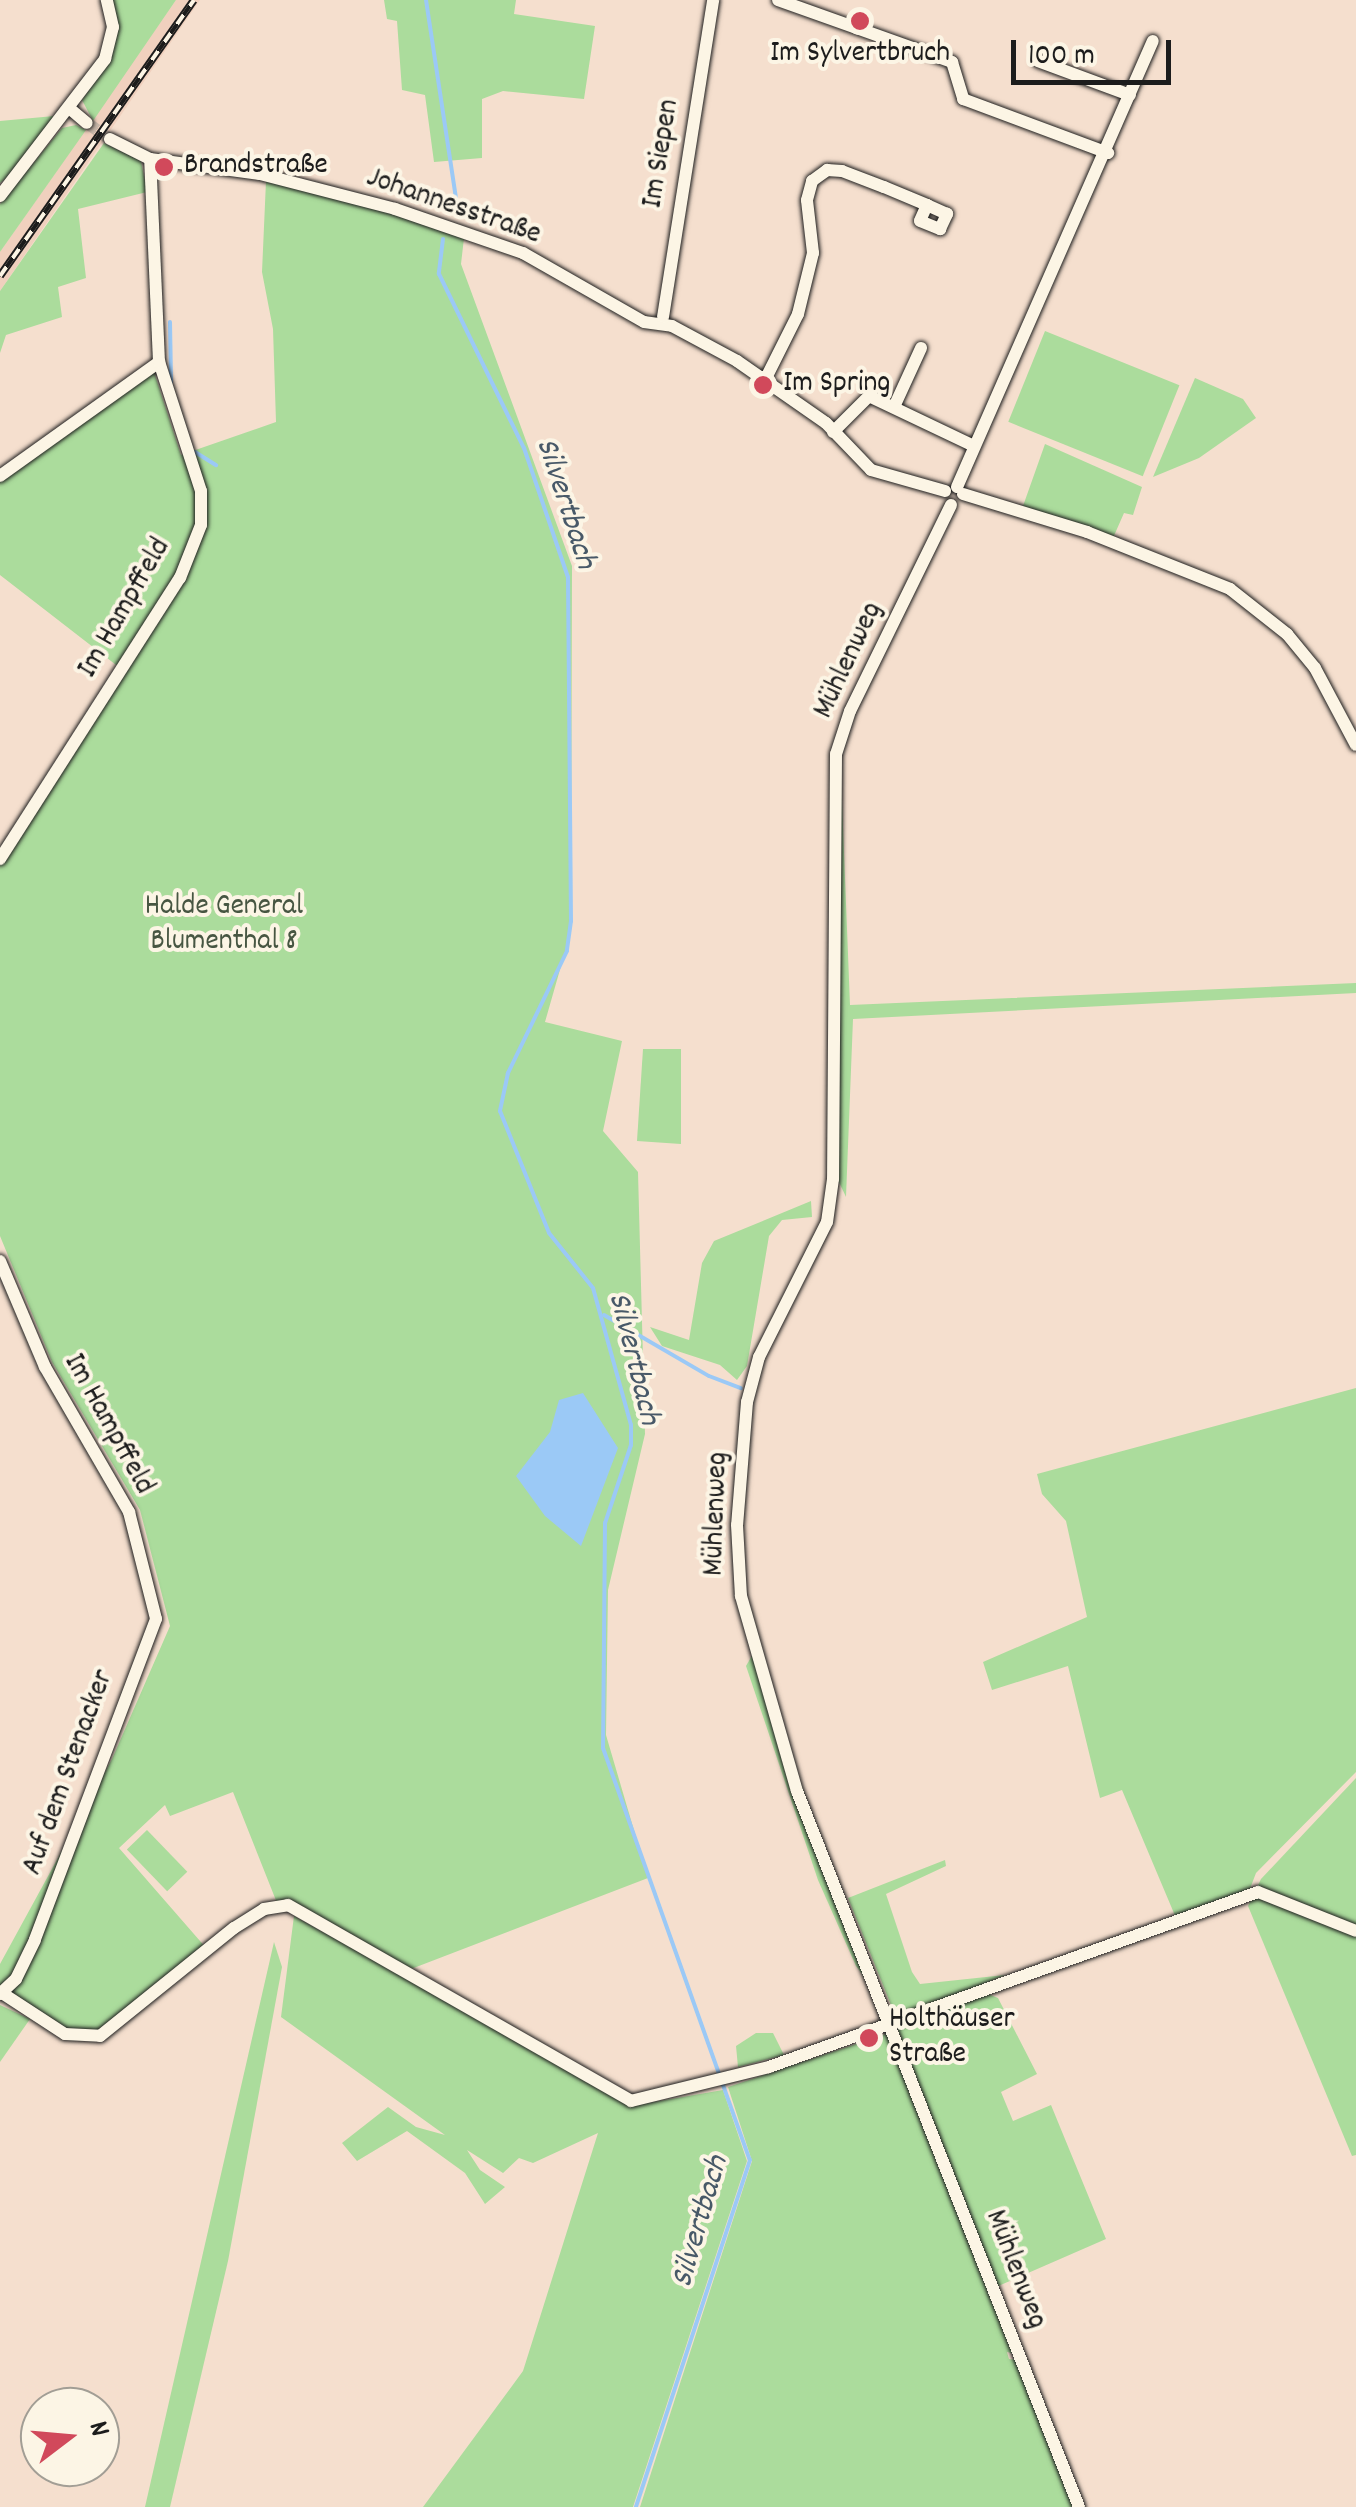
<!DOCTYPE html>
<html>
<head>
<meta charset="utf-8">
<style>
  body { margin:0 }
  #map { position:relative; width:1356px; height:2507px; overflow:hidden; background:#f5dfce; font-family:Dekko,sans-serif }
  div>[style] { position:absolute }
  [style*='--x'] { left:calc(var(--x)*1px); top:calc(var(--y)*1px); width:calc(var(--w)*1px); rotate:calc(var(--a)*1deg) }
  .built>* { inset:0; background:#f0d0be }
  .green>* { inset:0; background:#abdc9c; transform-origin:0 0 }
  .water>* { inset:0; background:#9bc9f6 }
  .stream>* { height:4px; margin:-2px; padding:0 2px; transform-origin:2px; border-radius:2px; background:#9bc9f6 }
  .minor-tunnel>* { height:12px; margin-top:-6px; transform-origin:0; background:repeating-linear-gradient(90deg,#cab8aa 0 12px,transparent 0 18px) }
  .roads { filter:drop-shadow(0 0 2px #1c1c1c) drop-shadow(0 0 2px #1c1c1c) }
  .minor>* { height:12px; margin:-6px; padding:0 6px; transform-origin:6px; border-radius:6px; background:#fcf5e5 }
  .rail>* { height:8px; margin-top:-4px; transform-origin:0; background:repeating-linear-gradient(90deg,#fcf5e5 0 11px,#1c1c1c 0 22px); box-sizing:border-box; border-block:2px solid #1c1c1c }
  .dots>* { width:28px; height:28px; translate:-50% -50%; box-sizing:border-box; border:5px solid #fcf5e5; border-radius:50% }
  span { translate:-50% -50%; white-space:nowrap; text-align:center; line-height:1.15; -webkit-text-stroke:8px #fcf5e5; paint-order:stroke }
  .poi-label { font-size:30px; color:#1c1c1c }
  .left { translate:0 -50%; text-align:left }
  .street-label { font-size:30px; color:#1c1c1c }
  .park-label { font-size:30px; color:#475642 }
  .water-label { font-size:32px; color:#485968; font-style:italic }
  .north { position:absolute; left:20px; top:2387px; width:100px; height:100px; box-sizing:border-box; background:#fcf5e5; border:2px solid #a29e95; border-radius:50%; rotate:74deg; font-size:28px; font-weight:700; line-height:40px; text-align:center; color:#1c1c1c }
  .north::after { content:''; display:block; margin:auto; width:35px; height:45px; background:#d1495b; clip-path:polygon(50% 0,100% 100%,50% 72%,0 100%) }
  .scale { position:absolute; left:1011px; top:40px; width:160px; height:45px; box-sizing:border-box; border:5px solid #1c1c1c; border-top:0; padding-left:12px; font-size:30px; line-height:35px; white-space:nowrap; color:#1c1c1c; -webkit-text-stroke:8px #fcf5e5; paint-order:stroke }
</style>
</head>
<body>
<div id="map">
  <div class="built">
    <div style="clip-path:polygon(176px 0,200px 0,0 291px,0 252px)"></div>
  </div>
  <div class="green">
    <div style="clip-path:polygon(112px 0,176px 0,93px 121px,82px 100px,111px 58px)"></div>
    <div style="clip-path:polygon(384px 0,516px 0,514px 14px,595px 26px,584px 99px,503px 91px,482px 99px,482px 158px,434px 162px,425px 95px,402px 90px,397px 21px,387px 19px)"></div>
    <div style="clip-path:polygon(54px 116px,8px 177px,0 183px,0 121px)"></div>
    <div style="clip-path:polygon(76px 125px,86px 130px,0 252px,0 204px,62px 128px)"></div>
    <div style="clip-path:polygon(104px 143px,141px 161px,147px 192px,78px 209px,86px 278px,58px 287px,62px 317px,6px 335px,0 353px,0 291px)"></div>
    <div style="clip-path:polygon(266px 181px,395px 211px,464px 238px,461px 264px,572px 566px,571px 931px,545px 1022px,622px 1041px,603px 1131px,638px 1172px,645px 1434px,608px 1590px,606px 1735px,648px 1878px,411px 1969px,277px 1903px,233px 1792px,170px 1816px,165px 1805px,119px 1848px,207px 1949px,97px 2034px,75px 2034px,0 1990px,0 1964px,112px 1759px,170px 1626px,140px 1510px,52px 1362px,0 1236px,0 859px,120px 668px,0 575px,0 479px,154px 372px,181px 455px,276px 422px,273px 329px,262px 272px)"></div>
    <div style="left:1045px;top:331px;width:145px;height:98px;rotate:22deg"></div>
    <div style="clip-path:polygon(1195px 378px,1243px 399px,1256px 418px,1199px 458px,1153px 477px)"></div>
    <div style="clip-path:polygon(1045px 444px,1142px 487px,1133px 515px,1124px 513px,1113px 538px,1023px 506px)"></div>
    <div style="clip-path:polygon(841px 776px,850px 1005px,1356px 983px,1356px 993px,853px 1019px,846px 1197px,838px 1180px)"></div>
    <div style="clip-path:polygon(643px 1049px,681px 1049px,681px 1144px,637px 1141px)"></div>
    <div style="clip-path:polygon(811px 1201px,812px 1217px,782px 1220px,769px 1236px,747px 1366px,737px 1380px,720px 1365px,662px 1346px,650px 1327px,689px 1340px,702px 1263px,714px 1241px)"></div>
    <div style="clip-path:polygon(1356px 1388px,1356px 1772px,1256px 1873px,1248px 1894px,1176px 1918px,1122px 1790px,1100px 1798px,1068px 1666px,992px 1690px,983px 1662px,1087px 1617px,1066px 1521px,1042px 1494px,1037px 1474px)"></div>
    <div style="clip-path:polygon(754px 1652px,875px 1991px,856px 1966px,818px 1880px,746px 1666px)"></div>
    <div style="clip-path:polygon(1356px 1778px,1356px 2155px,1352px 2156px,1248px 1906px,1261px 1879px)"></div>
    <div style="left:147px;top:1830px;width:58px;height:28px;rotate:46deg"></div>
    <div style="clip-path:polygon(945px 1860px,946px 1866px,886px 1894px,912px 1972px,920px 1984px,1005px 1975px,897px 2020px,848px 1898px)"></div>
    <div style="clip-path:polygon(294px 1916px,636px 2105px,723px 2090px,747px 2161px,633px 2507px,423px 2507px,523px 2371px,598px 2133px,533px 2163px,519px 2158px,503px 2173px,467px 2150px,480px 2170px,505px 2187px,485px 2204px,465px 2173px,407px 2131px,357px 2161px,342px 2143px,388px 2107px,416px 2127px,445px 2135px,281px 2017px)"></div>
    <div style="clip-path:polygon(274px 1942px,282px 1967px,228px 2261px,170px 2507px,145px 2507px)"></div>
    <div style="clip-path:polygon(988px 1994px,998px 1998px,1037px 2074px,1001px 2092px,1013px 2121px,1051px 2105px,1106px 2239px,996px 2287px,897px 2027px)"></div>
    <div style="clip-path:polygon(0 2005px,30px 2019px,0 2062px)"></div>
    <div style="clip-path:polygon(756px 2033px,773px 2033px,784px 2055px,738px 2067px,736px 2046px)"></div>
    <div style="clip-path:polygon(886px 2034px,895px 2041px,1017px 2354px,1007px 2352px,1009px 2359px,1017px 2360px,1077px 2507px,640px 2507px,752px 2161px,728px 2087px)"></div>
  </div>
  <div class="water">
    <div style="clip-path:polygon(583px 1393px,618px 1448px,581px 1546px,545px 1516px,516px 1476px,550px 1432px,559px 1400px)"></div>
  </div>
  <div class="stream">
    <div style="--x:426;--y:0;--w:208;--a:81.4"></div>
    <div style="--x:443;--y:239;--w:35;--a:97"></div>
    <div style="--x:439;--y:274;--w:194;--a:64"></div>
    <div style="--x:524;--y:448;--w:136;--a:71.2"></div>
    <div style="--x:568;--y:577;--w:344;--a:89.5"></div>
    <div style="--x:571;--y:921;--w:30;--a:98"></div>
    <div style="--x:567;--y:951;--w:136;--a:115.8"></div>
    <div style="--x:508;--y:1073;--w:39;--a:102"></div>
    <div style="--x:500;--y:1111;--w:131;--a:68.1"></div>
    <div style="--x:549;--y:1233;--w:70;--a:51.3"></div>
    <div style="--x:593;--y:1288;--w:142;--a:74.5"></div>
    <div style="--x:631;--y:1425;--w:20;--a:90"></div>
    <div style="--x:631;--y:1445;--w:82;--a:108.4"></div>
    <div style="--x:605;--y:1523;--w:225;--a:90.5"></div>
    <div style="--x:603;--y:1748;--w:437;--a:70.4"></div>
    <div style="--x:750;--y:2160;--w:365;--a:108.2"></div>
    <div style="--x:170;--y:322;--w:60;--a:89"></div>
    <div style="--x:195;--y:452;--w:25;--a:32"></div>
    <div style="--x:604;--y:1315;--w:121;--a:30.2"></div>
    <div style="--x:709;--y:1376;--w:34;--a:21"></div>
  </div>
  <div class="minor-tunnel">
    <div style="--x:87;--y:123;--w:28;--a:35"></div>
  </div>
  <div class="roads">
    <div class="minor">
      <div style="--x:778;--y:0;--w:185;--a:19.6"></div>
      <div style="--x:952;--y:62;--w:39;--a:73"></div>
      <div style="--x:963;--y:99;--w:155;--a:20.4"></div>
      <div style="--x:1038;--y:61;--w:98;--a:20.3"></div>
      <div style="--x:69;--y:108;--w:23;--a:40"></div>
      <div style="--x:110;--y:139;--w:45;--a:26.6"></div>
      <div style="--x:150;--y:159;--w:111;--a:7.8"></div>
      <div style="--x:260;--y:174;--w:139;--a:14.5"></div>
      <div style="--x:395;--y:209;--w:135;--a:19"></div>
      <div style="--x:523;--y:253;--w:139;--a:29.7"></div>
      <div style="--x:644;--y:322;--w:28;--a:8"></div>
      <div style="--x:672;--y:326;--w:74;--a:28.3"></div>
      <div style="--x:737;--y:361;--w:108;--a:34.9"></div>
      <div style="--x:826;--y:423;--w:65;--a:46.2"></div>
      <div style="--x:871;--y:470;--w:77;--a:15.8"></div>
      <div style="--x:0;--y:196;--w:173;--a:-52.5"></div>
      <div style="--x:105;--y:59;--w:33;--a:-76"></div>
      <div style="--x:113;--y:27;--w:28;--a:-103"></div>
      <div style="--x:663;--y:317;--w:321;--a:-81"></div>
      <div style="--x:765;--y:380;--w:74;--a:-63.4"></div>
      <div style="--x:798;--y:314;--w:63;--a:-76.2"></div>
      <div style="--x:813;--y:253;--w:53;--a:-96.5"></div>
      <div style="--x:807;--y:200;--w:20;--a:-75"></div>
      <div style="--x:812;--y:181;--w:19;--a:-36"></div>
      <div style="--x:827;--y:170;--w:15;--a:4"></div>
      <div style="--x:842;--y:171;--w:45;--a:20.9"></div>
      <div style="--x:884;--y:187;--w:47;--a:22.7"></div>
      <div style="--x:927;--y:205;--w:17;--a:114"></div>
      <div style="--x:920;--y:221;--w:22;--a:22"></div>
      <div style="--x:940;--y:229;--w:17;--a:-65"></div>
      <div style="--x:947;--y:214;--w:22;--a:-156"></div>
      <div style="--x:894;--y:407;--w:65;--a:-65.4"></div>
      <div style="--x:833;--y:432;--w:51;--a:-45"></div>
      <div style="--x:869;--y:396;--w:116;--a:25.5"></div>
      <div style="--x:0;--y:476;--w:196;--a:-35.6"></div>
      <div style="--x:957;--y:487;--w:487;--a:-66.3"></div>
      <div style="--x:963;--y:494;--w:130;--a:17"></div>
      <div style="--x:1087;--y:532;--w:154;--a:21.7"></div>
      <div style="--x:1230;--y:589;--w:73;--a:38.3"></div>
      <div style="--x:1287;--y:634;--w:44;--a:50.5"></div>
      <div style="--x:1315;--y:668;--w:87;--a:62"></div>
      <div style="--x:951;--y:505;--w:229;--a:116.1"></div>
      <div style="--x:850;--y:711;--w:45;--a:108"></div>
      <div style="--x:836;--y:754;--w:425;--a:90.4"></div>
      <div style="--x:833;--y:1179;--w:43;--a:97.9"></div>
      <div style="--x:827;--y:1222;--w:151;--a:116.7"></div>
      <div style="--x:759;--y:1357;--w:47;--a:104.9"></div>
      <div style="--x:747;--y:1402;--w:123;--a:94.6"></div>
      <div style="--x:737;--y:1525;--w:71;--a:86.8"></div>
      <div style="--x:741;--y:1596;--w:203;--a:74"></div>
      <div style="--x:797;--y:1791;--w:770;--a:68.5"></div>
      <div style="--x:0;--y:859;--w:334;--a:-57.4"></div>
      <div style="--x:180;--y:578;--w:57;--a:-68.4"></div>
      <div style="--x:201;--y:525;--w:34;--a:-90"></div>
      <div style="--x:201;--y:491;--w:136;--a:-108"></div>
      <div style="--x:159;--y:362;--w:203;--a:-92.5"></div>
      <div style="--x:0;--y:1261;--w:115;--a:67"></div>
      <div style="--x:45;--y:1367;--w:168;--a:59.9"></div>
      <div style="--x:129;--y:1512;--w:110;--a:75.8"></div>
      <div style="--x:156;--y:1619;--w:343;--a:110.7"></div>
      <div style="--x:35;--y:1940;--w:43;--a:116"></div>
      <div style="--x:16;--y:1979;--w:22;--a:137"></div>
      <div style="--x:2;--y:1993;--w:75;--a:33.1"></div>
      <div style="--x:65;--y:2034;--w:35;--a:3"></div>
      <div style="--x:100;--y:2036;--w:172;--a:-38.9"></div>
      <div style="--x:234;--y:1928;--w:36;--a:-32"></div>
      <div style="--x:264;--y:1909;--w:24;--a:-9"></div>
      <div style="--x:288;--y:1905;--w:395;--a:29.7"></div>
      <div style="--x:631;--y:2101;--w:142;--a:-13.8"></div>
      <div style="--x:769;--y:2067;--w:519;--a:-19.69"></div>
      <div style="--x:1258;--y:1892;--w:105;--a:21.7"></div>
    </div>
  </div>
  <div class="rail">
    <div style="--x:0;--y:276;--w:337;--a:-54.9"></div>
  </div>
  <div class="dots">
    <div style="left:860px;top:21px;background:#d1495b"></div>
    <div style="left:164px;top:167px;background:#d1495b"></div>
    <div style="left:763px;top:385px;background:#d1495b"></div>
    <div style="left:869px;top:2038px;background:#d1495b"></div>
  </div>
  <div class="poi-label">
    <span style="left:860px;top:55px">Im Sylvertbruch</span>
    <span class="left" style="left:184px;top:167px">Brandstraße</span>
    <span class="left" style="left:783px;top:385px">Im Spring</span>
    <span class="left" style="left:889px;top:2038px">Holthäuser<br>Straße</span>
  </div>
  <div class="street-label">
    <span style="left:663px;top:154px;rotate:-81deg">Im Siepen</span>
    <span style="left:453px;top:208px;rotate:19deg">Johannesstraße</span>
    <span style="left:126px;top:609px;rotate:-60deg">Im Hampffeld</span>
    <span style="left:850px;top:661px;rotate:-65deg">Mühlenweg</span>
    <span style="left:107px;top:1425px;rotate:61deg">Im Hampffeld</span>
    <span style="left:718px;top:1514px;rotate:-88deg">Mühlenweg</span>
    <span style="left:70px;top:1773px;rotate:-70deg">Auf dem Stenacker</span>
    <span style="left:1014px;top:2270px;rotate:69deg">Mühlenweg</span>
  </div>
  <div class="park-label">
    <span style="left:224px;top:925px">Halde General<br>Blumenthal 8</span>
  </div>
  <div class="water-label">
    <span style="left:564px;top:504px;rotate:72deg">Silvertbach</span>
    <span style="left:632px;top:1359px;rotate:76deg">Silvertbach</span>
    <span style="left:702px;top:2222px;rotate:-74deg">Silvertbach</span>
  </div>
  <div class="north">N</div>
  <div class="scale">100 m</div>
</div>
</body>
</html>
